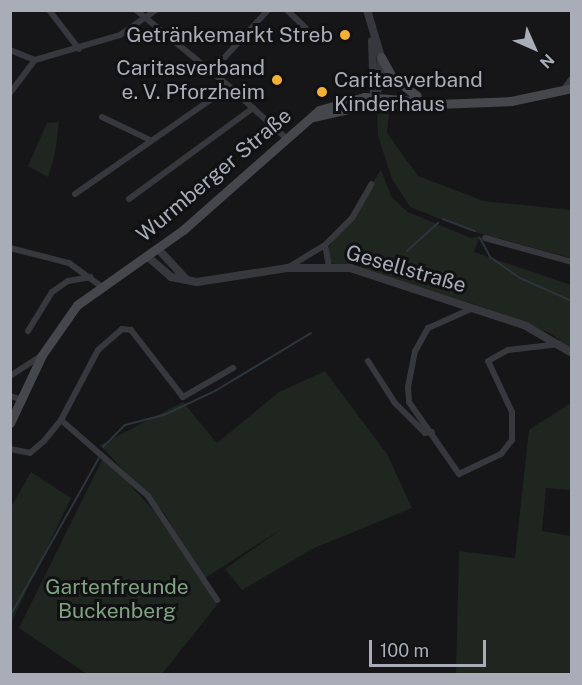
<!DOCTYPE html>
<html>
<head>
<meta charset="utf-8">
<style>
  body { margin:0 }
  #map { position:relative; width:582px; height:685px; overflow:hidden; background:#161618; font-family:"Public Sans",sans-serif }
  div>[style] { position:absolute }
  [style*='--x'] { left:calc(var(--x)*1px); top:calc(var(--y)*1px); width:calc(var(--w)*1px); rotate:calc(var(--a)*1deg) }
  .green>* { inset:0; background:#1e261f }
  .stream>* { height:2px; margin:-1px; padding:0 1px; transform-origin:1px; border-radius:1px; background:#2c353c }
  .minor>* { height:6px; margin:-3px; padding:0 3px; transform-origin:3px; border-radius:3px; background:#37383d }
  .tertiary>* { height:8px; margin:-4px; padding:0 4px; transform-origin:4px; border-radius:4px; background:#37383d }
  .secondary>* { height:9px; margin:-4.5px; padding:0 4.5px; transform-origin:4.5px; border-radius:4.5px; background:#45474d }
  .dots>* { width:16px; height:16px; translate:-50% -50%; box-sizing:border-box; border:3px solid #111113; border-radius:50% }
  span { translate:-50% -50%; white-space:nowrap; text-align:center; line-height:1.15; -webkit-text-stroke:6px #111113; paint-order:stroke }
  .poi-label { font-size:21px; color:#a8adb8 }
  .right { translate:-100% -50%; text-align:right }
  .left { translate:0 -50%; text-align:left }
  .street-label { font-size:21px; color:#a8adb8 }
  .park-label { font-size:21px; color:#7fa381 }
  .frame { position:absolute; inset:0; border:12px solid #a8adb8; pointer-events:none }
  .north { position:absolute; left:504px; top:18px; width:60px; height:60px; -webkit-text-stroke:4px #111113; paint-order:stroke; rotate:135deg; font-size:16px; font-weight:700; line-height:24px; text-align:center; color:#a8adb8 }
  .north::after { content:''; display:block; margin:auto; width:21px; height:27px; background:#a8adb8; clip-path:polygon(50% 0,100% 100%,50% 72%,0 100%) }
  .scale { position:absolute; left:369px; top:640px; width:117px; height:27px; box-sizing:border-box; border:3px solid #a8adb8; border-top:0; padding-left:8px; font-size:18px; line-height:21px; white-space:nowrap; color:#a8adb8; -webkit-text-stroke:4px #111113; paint-order:stroke }
</style>
</head>
<body>
<div id="map">
  <div class="green">
    <div style="clip-path:polygon(389px 112px,387px 133px,418px 176px,484px 201px,571px 210px,571px 258px,471px 231px,410px 207px,392px 179px,378px 136px,377px 113px)"></div>
    <div style="clip-path:polygon(59px 122px,55px 154px,48px 177px,28px 166px,47px 123px)"></div>
    <div style="clip-path:polygon(381px 170px,392px 198px,408px 212px,471px 238px,480px 236px,474px 252px,571px 285px,571px 350px,552px 334px,474px 304px,332px 263px,326px 251px)"></div>
    <div style="clip-path:polygon(325px 371px,387px 454px,412px 508px,312px 549px,242px 590px,225px 569px,283px 528px,202px 580px,165px 514px,100px 445px,183px 402px,217px 443px,279px 392px)"></div>
    <div style="clip-path:polygon(571px 403px,571px 490px,546px 488px,542px 531px,571px 536px,571px 674px,456px 674px,459px 551px,515px 558px,529px 430px)"></div>
    <div style="clip-path:polygon(104px 456px,155px 512px,217px 605px,162px 674px,87px 674px,19px 628px)"></div>
    <div style="clip-path:polygon(31px 472px,71px 498px,11px 623px,11px 507px)"></div>
  </div>
  <div class="stream">
    <div style="--x:443;--y:219;--w:34;--a:21"></div>
    <div style="--x:480;--y:238;--w:21;--a:62"></div>
    <div style="--x:490;--y:257;--w:37;--a:35"></div>
    <div style="--x:520;--y:278;--w:57;--a:23.9"></div>
    <div style="--x:407;--y:251;--w:42;--a:-42.1"></div>
    <div style="--x:103;--y:447;--w:31;--a:-45"></div>
    <div style="--x:125;--y:425;--w:40;--a:-14.4"></div>
    <div style="--x:164;--y:415;--w:56;--a:-25.2"></div>
    <div style="--x:215;--y:391;--w:112;--a:-31.1"></div>
    <div style="--x:10;--y:616;--w:181;--a:-60.6"></div>
  </div>
  <div class="minor">
    <div style="--x:49;--y:10;--w:49;--a:52.4"></div>
    <div style="--x:136;--y:10;--w:128;--a:39.3"></div>
    <div style="--x:287;--y:10;--w:43;--a:44.1"></div>
    <div style="--x:10;--y:50;--w:27;--a:22"></div>
    <div style="--x:225;--y:57;--w:64;--a:-47.5"></div>
    <div style="--x:563;--y:90;--w:15;--a:-53"></div>
    <div style="--x:10;--y:93;--w:41;--a:-52.9"></div>
    <div style="--x:35;--y:60;--w:89;--a:-16.4"></div>
    <div style="--x:120;--y:35;--w:44;--a:-34.8"></div>
    <div style="--x:102;--y:117;--w:53;--a:25.6"></div>
    <div style="--x:75;--y:194;--w:175;--a:-34.8"></div>
    <div style="--x:219;--y:94;--w:16;--a:-7"></div>
    <div style="--x:235;--y:92;--w:69;--a:42"></div>
    <div style="--x:129;--y:199;--w:154;--a:-36.3"></div>
    <div style="--x:485;--y:238;--w:90;--a:15.4"></div>
    <div style="--x:10;--y:248;--w:61;--a:14.3"></div>
    <div style="--x:69;--y:263;--w:39;--a:36"></div>
    <div style="--x:329;--y:266;--w:21;--a:-101"></div>
    <div style="--x:325;--y:245;--w:38;--a:-45"></div>
    <div style="--x:352;--y:218;--w:39;--a:-60"></div>
    <div style="--x:287;--y:268;--w:44;--a:-31.2"></div>
    <div style="--x:473;--y:308;--w:49;--a:156"></div>
    <div style="--x:428;--y:328;--w:26;--a:119"></div>
    <div style="--x:415;--y:351;--w:37;--a:101"></div>
    <div style="--x:408;--y:387;--w:15;--a:86"></div>
    <div style="--x:409;--y:402;--w:88;--a:55.2"></div>
    <div style="--x:459;--y:474;--w:47;--a:-25.5"></div>
    <div style="--x:501;--y:454;--w:18;--a:-52"></div>
    <div style="--x:512;--y:440;--w:28;--a:-90"></div>
    <div style="--x:512;--y:412;--w:56;--a:-115.2"></div>
    <div style="--x:488;--y:361;--w:23;--a:-29"></div>
    <div style="--x:508;--y:350;--w:52;--a:-6.6"></div>
    <div style="--x:28;--y:331;--w:46;--a:-58.4"></div>
    <div style="--x:52;--y:292;--w:19;--a:-35"></div>
    <div style="--x:68;--y:281;--w:23;--a:-10"></div>
    <div style="--x:368;--y:361;--w:50;--a:57.3"></div>
    <div style="--x:395;--y:403;--w:42;--a:45"></div>
    <div style="--x:425;--y:433;--w:7;--a:-8"></div>
    <div style="--x:10;--y:376;--w:35;--a:-33"></div>
    <div style="--x:10;--y:396;--w:10;--a:17"></div>
    <div style="--x:61;--y:420;--w:116;--a:41.1"></div>
    <div style="--x:148;--y:496;--w:125;--a:56.4"></div>
    <div style="--x:10;--y:449;--w:20;--a:11"></div>
    <div style="--x:30;--y:453;--w:18;--a:-41"></div>
    <div style="--x:44;--y:441;--w:27;--a:-51"></div>
    <div style="--x:61;--y:420;--w:79;--a:-62.1"></div>
    <div style="--x:98;--y:350;--w:32;--a:-41"></div>
    <div style="--x:122;--y:329;--w:9;--a:6"></div>
    <div style="--x:131;--y:330;--w:85;--a:52.2"></div>
    <div style="--x:183;--y:397;--w:58;--a:-30.1"></div>
  </div>
  <div class="tertiary">
    <div style="--x:367;--y:10;--w:49;--a:73.4"></div>
    <div style="--x:381;--y:57;--w:26;--a:90"></div>
    <div style="--x:381;--y:83;--w:16;--a:117"></div>
    <div style="--x:372;--y:41;--w:56;--a:88"></div>
    <div style="--x:158;--y:249;--w:42;--a:46.9"></div>
    <div style="--x:147;--y:256;--w:32;--a:41"></div>
    <div style="--x:171;--y:277;--w:26;--a:11"></div>
    <div style="--x:197;--y:282;--w:91;--a:-8.8"></div>
    <div style="--x:287;--y:268;--w:63;--a:0"></div>
    <div style="--x:350;--y:268;--w:185;--a:18.2"></div>
    <div style="--x:526;--y:326;--w:53;--a:30.4"></div>
  </div>
  <div class="secondary">
    <div style="--x:381;--y:57;--w:23;--a:61"></div>
    <div style="--x:392;--y:77;--w:31;--a:37"></div>
    <div style="--x:313;--y:117;--w:45;--a:-12.8"></div>
    <div style="--x:357;--y:107;--w:154;--a:-2.2"></div>
    <div style="--x:511;--y:101;--w:62;--a:-12"></div>
    <div style="--x:10;--y:423;--w:75;--a:-64.8"></div>
    <div style="--x:42;--y:355;--w:61;--a:-55"></div>
    <div style="--x:77;--y:305;--w:130;--a:-35.3"></div>
    <div style="--x:183;--y:230;--w:181;--a:-41.4"></div>
    <div style="--x:319;--y:110;--w:47;--a:-16.1"></div>
    <div style="--x:364;--y:97;--w:74;--a:4.6"></div>
  </div>
  <div class="dots">
    <div style="left:345px;top:35px;background:#f2b134"></div>
    <div style="left:277px;top:80px;background:#f2b134"></div>
    <div style="left:322px;top:92px;background:#f2b134"></div>
  </div>
  <div class="poi-label">
    <span class="right" style="left:333px;top:35px">Getränkemarkt Streb</span>
    <span class="right" style="left:265px;top:80px">Caritasverband<br>e. V. Pforzheim</span>
    <span class="left" style="left:334px;top:92px">Caritasverband<br>Kinderhaus</span>
  </div>
  <div class="street-label">
    <span style="left:214px;top:175px;rotate:-40deg">Wurmberger Straße</span>
    <span style="left:406px;top:269px;rotate:16deg">Gesellstraße</span>
  </div>
  <div class="park-label">
    <span style="left:117px;top:599px">Gartenfreunde<br>Buckenberg</span>
  </div>
  <div class="frame"></div>
  <div class="north">N</div>
  <div class="scale">100 m</div>
</div>
</body>
</html>
